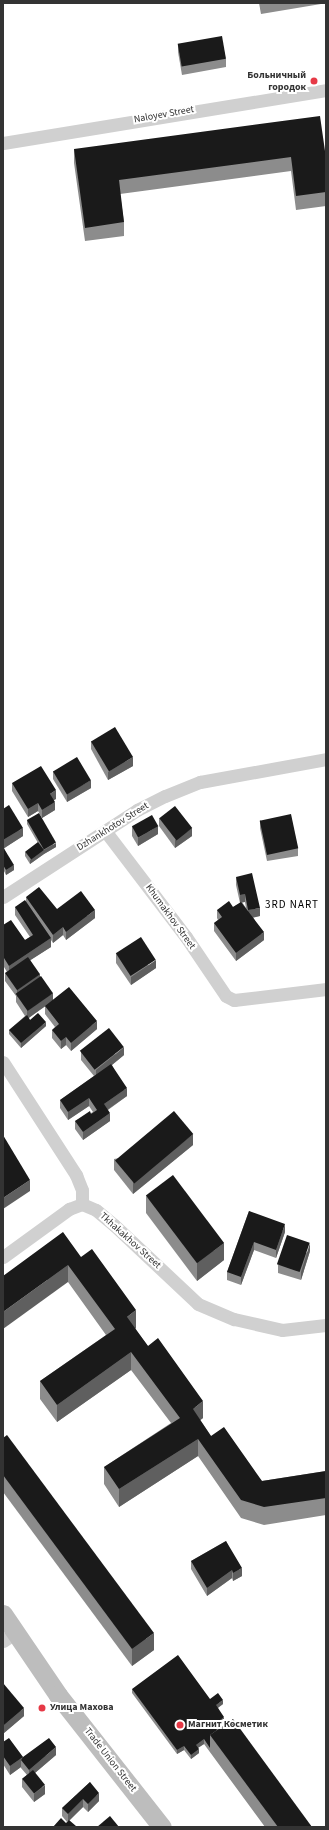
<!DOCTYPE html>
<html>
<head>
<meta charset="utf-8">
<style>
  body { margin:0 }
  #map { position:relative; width:329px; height:1830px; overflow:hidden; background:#fff; font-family:"Source Sans 3",sans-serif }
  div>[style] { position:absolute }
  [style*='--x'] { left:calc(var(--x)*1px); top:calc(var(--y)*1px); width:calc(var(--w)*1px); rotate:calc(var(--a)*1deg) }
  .street>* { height:13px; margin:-6.5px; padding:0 6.5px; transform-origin:6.5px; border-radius:6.5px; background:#d0d0d0 }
  .secondary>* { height:19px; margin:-9.5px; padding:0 9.5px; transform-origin:9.5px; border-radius:9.5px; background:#bdbdbd }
  .wall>* { inset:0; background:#8c8c8c }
  .shaded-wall>* { inset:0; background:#5f5f5f; transform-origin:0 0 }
  .building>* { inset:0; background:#1a1a1a; transform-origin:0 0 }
  .dots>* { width:11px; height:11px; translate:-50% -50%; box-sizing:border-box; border:2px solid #fff; border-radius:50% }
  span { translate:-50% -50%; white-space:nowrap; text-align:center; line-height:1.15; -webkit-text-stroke:4px #fff; paint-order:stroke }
  .poi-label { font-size:10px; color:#333; font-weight:700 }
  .right { translate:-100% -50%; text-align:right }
  .left { translate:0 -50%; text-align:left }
  .street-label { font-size:10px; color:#333 }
  .neighbourhood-label { font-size:11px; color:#000; letter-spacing:1px }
  .frame { position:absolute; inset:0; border:4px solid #333; pointer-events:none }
</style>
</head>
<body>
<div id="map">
  <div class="street">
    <div style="--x:3;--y:143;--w:327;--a:-9.3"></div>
    <div style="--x:106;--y:832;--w:132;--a:52.7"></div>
    <div style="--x:186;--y:937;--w:71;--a:55.9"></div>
    <div style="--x:226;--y:996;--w:9;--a:27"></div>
    <div style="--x:234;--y:1000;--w:93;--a:-6.8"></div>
    <div style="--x:3;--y:897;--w:160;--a:-33"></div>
    <div style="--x:137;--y:810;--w:31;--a:-27"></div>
    <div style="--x:165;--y:796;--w:38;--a:-22"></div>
    <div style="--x:200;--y:782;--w:128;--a:-10.3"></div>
    <div style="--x:3;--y:1062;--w:135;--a:57.1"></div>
    <div style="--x:76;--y:1175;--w:16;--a:68"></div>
    <div style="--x:82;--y:1190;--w:14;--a:90"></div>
    <div style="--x:82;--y:1204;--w:15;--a:23"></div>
    <div style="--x:96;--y:1210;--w:23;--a:40"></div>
    <div style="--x:114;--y:1225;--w:115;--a:43.2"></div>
    <div style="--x:198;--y:1304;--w:39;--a:23"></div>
    <div style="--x:234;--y:1319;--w:49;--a:12.9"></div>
    <div style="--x:282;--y:1330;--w:44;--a:-6.5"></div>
    <div style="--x:3;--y:1257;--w:82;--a:-36"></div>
    <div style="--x:69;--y:1209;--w:14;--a:-21"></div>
    <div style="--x:3;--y:1641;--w:14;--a:-34"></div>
  </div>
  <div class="secondary">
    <div style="--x:3;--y:1614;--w:98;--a:55.8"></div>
    <div style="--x:58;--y:1695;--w:168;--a:51.8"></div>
  </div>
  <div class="wall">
    <div style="clip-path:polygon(259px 3px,321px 3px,321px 4px,261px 14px)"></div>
    <div style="clip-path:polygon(178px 44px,226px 59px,226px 67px,182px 75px,178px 52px)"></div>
    <div style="clip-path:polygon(74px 149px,326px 158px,326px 206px,296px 210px,291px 171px,120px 194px,124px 222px,124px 236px,85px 241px,74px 163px)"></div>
    <div style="clip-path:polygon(91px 741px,133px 766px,108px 780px,91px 749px)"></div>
    <div style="clip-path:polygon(53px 771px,91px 788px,67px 802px,53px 779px)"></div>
    <div style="clip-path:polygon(12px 783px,56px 799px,53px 800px,55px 810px,42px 818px,38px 811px,28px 817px,12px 791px)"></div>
    <div style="clip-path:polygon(3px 809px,23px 836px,4px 848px,14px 870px,6px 875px,3px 869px)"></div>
    <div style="clip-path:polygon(159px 818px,192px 836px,175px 848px,159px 826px)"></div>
    <div style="clip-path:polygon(27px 820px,56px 847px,44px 854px,44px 853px,44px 854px,30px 864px,25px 856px,25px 852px,38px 843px,27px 824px)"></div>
    <div style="clip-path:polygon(260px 820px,298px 848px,298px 856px,267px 861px,260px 828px)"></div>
    <div style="clip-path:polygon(132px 827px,158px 834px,138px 846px,132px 836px)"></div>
    <div style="clip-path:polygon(evenodd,236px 877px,260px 916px,253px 917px,264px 940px,236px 961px,214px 931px,214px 923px,218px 920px,217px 918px,217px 910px,233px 907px,240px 903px,236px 885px,236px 877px,242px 902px,245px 902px,246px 908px,242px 902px)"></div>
    <div style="clip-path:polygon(26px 897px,57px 909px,95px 918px,66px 940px,63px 935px,53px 943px,51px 940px,51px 947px,30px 960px,53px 1000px,97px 1029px,71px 1051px,66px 1045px,61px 1049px,52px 1038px,52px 1030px,55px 1027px,45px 1014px,45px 1006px,47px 1004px,29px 1018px,30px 1020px,46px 1026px,21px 1048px,9px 1034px,9px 1030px,25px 1016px,16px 1002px,16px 996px,5px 981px,5px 973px,7px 972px,4px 967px,3px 925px,25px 940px,30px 937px,15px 915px,15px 907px,26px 902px)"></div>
    <div style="clip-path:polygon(116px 954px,156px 968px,131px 985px,116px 963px)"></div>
    <div style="clip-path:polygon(81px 1052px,124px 1055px,112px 1065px,127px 1096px,108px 1110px,110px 1121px,83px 1140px,75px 1129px,75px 1121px,93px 1112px,89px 1106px,68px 1120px,60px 1108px,60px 1100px,94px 1076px,81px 1060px)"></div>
    <div style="clip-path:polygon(193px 1145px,133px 1194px,114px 1170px,114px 1159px)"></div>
    <div style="clip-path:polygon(146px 1196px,224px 1260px,197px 1281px,146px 1213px)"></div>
    <div style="clip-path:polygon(249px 1211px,285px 1232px,276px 1258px,254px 1250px,241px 1285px,227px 1280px,227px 1272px)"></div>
    <div style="clip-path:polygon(310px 1251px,301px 1280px,278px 1273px,278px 1265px)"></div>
    <div style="clip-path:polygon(81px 1257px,136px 1328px,135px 1329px,148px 1346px,203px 1418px,200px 1420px,211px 1436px,262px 1481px,326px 1471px,326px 1515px,264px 1525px,241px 1518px,198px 1456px,119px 1507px,104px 1484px,104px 1467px,171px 1423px,131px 1370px,57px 1422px,40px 1399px,40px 1381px,106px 1335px,68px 1282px,3px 1276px)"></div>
    <div style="clip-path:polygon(3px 1438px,154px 1650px,132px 1666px,3px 1492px)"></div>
    <div style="clip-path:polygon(226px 1541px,242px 1576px,233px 1581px,232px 1578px,207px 1596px,191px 1569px,191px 1561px)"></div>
    <div style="clip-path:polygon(3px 1683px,24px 1716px,4px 1733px,3px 1731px)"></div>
    <div style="clip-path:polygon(132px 1689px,210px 1699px,223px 1704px,218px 1708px,224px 1721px,216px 1727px,312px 1827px,265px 1827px,204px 1744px,198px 1748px,199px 1753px,191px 1759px,184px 1750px,177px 1754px,132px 1693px)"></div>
    <div style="clip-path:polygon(3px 1742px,23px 1757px,56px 1755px,35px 1773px,45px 1794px,34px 1802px,22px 1787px,22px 1779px,27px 1775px,21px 1768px,21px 1767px,10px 1775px,3px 1764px)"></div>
    <div style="clip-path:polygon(90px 1782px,99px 1801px,88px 1812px,83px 1807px,66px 1823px,67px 1822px,62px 1816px,62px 1808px)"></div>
  </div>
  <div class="shaded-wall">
    <div style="clip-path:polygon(133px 757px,133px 766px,108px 780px,108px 772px)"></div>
    <div style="clip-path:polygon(91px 780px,91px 788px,67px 802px,67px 794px)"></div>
    <div style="clip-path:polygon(56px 790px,56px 799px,50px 802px,50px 794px)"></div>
    <div style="clip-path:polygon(55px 802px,55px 810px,42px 818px,42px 810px)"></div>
    <div style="clip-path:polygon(38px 803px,38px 811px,28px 817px,28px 809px)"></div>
    <div style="clip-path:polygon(158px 826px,158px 834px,138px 846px,138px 838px)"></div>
    <div style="clip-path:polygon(23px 828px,23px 836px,3px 849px,3px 840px)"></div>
    <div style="clip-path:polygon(192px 828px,192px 836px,175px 848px,175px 840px)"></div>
    <div style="clip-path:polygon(56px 843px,56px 847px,44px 854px,44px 850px)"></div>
    <div style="clip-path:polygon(44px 850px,44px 854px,30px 864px,30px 860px)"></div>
    <div style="clip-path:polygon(14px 865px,14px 870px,6px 875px,6px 870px)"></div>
    <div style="clip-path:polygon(245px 894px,245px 902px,240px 903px,240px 895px)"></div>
    <div style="clip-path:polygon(260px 908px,260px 916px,248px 919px,248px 910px)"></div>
    <div style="clip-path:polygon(95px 910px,95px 918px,66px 940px,66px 932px)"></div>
    <div style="clip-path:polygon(63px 927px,63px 935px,53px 943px,53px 935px)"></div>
    <div style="clip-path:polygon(264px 932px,264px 940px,236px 961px,236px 953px)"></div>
    <div style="clip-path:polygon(51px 938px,51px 947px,9px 974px,9px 966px)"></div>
    <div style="left:4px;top:958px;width:9px;height:1px;rotate:90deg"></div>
    <div style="clip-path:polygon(156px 960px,156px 968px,131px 985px,131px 977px)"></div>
    <div style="clip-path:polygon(40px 974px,40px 982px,17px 997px,17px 990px)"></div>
    <div style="clip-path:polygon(53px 993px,53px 1001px,27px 1019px,27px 1011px)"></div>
    <div style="clip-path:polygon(97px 1021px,97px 1029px,71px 1051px,71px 1043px)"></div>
    <div style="clip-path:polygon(46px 1022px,46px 1026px,21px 1048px,21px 1043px)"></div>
    <div style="clip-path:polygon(66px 1037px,66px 1045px,61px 1049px,61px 1041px)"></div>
    <div style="clip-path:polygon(124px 1047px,124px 1055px,96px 1078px,96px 1070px)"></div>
    <div style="clip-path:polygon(127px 1088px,127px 1096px,104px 1112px,104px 1104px)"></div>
    <div style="clip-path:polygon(89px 1098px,89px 1106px,68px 1120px,68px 1112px)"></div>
    <div style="clip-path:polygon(110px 1113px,110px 1121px,83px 1140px,83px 1132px)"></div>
    <div style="clip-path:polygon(193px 1134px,193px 1145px,133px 1194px,133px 1182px)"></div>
    <div style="clip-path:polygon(30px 1180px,30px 1191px,3px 1209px,3px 1198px)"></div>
    <div style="clip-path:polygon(285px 1224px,285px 1232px,276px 1258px,276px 1250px)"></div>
    <div style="clip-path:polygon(254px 1242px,254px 1250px,241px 1285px,241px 1277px)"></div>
    <div style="clip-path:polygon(224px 1243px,224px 1260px,197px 1281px,197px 1263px)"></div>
    <div style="clip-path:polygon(310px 1243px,310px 1251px,301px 1280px,301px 1272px)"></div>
    <div style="clip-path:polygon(68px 1265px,68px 1282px,3px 1329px,3px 1312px)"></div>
    <div style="clip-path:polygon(136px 1310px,136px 1328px,127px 1335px,127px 1317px)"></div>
    <div style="clip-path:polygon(131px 1352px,131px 1370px,57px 1422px,57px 1405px)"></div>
    <div style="clip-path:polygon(203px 1401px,203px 1418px,193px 1426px,193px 1409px)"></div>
    <div style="clip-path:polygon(198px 1439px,198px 1456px,119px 1507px,119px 1489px)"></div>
    <div style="clip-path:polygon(242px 1568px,242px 1576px,233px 1581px,233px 1573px)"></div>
    <div style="clip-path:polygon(232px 1570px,232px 1578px,207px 1596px,207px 1588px)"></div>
    <div style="clip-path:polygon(154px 1633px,154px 1650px,132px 1666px,132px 1649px)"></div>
    <div style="clip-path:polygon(223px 1700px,223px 1704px,216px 1709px,216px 1705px)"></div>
    <div style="clip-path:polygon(24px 1708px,24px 1716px,4px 1733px,4px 1725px)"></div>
    <div style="clip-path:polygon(224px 1717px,224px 1721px,214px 1729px,214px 1725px)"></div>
    <div style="clip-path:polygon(204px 1739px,204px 1744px,196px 1749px,196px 1745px)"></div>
    <div style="clip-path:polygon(184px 1746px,184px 1750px,177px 1754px,177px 1750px)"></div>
    <div style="clip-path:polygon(56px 1747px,56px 1755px,29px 1778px,29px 1770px)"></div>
    <div style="clip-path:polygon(199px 1749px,199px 1753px,191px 1759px,191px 1755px)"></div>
    <div style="clip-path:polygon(23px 1757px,21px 1760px,21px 1767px,10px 1775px,10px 1766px)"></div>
    <div style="clip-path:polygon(45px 1785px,45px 1794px,34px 1802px,34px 1794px)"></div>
    <div style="clip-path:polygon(99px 1793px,99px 1801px,88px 1812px,88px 1804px)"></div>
    <div style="clip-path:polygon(83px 1799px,83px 1807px,68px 1822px,68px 1814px)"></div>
  </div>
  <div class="building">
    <div style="left:222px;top:36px;width:23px;height:45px;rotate:80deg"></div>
    <div style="clip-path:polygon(320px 116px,326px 158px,326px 192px,296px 196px,291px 157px,119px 180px,124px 222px,85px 228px,74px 149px)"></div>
    <div style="left:115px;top:727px;width:35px;height:28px;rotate:59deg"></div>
    <div style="left:77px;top:757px;width:27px;height:28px;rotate:59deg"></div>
    <div style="clip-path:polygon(41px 766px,56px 790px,50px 794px,55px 802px,42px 810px,38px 803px,28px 809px,12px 783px)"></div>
    <div style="clip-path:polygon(9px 805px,23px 828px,3px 840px,3px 809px)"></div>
    <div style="left:175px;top:806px;width:28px;height:20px;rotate:52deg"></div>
    <div style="left:39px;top:813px;width:34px;height:14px;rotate:60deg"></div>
    <div style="left:291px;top:814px;width:35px;height:32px;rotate:78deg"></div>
    <div style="left:152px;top:815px;width:13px;height:23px;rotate:61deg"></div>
    <div style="left:38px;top:842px;width:10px;height:16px;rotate:53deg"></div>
    <div style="clip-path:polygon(3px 847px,14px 865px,6px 870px,3px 865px)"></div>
    <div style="clip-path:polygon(252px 873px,260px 908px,248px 910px,245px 894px,240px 895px,236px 877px)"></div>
    <div style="clip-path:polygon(39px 887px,57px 909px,81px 891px,95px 910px,66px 932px,63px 927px,53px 935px,26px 897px)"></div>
    <div style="clip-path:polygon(25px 900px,51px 938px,9px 966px,4px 958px,3px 959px,3px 925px,11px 920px,25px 940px,33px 935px,15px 907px)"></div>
    <div style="clip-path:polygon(229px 901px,233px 907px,241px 902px,264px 932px,236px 953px,214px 923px,222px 917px,217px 910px)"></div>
    <div style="left:141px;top:937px;width:27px;height:30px;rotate:57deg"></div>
    <div style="left:28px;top:957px;width:21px;height:28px;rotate:55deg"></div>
    <div style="left:41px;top:976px;width:21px;height:31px;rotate:55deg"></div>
    <div style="clip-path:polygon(69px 987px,97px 1021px,71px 1043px,66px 1037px,61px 1041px,52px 1030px,59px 1024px,45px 1006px)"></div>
    <div style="clip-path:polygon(38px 1013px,46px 1022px,21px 1043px,9px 1030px,27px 1015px,30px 1020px)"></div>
    <div style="left:109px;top:1028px;width:24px;height:37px;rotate:52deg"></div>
    <div style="clip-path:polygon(111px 1064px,127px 1088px,104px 1104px,110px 1113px,83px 1132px,75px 1121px,90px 1111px,91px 1114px,97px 1110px,89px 1098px,68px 1112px,60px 1100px)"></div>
    <div style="left:174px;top:1111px;width:30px;height:77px;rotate:50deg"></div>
    <div style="clip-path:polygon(3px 1135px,30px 1180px,3px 1198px)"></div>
    <div style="left:173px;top:1175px;width:85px;height:34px;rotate:53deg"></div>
    <div style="clip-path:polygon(249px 1211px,285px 1224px,276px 1250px,254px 1242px,241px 1277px,227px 1272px)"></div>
    <div style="clip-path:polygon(63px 1232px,81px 1257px,92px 1249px,136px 1310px,127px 1317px,148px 1346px,158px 1338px,203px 1401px,193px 1409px,211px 1436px,224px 1427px,262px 1481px,326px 1471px,326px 1498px,264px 1507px,241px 1500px,198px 1439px,119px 1489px,104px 1467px,180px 1418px,131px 1352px,57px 1405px,40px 1381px,115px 1329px,68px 1265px,3px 1312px,3px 1276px)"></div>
    <div style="left:287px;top:1235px;width:24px;height:31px;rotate:19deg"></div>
    <div style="clip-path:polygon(7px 1435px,154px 1633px,132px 1649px,3px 1475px,3px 1438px)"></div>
    <div style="clip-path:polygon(226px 1541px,242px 1568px,233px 1573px,232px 1570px,207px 1588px,191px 1561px)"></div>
    <div style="clip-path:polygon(178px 1655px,210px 1699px,218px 1693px,223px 1700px,216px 1705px,224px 1717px,214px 1725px,217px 1730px,210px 1735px,210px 1748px,204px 1739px,196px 1745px,199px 1749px,191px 1755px,184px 1746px,177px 1750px,132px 1689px)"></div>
    <div style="clip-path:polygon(3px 1683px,24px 1708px,4px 1725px,3px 1723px)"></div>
    <div style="clip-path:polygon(233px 1719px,312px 1827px,278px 1827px,210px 1735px)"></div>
    <div style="clip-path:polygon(9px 1738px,23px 1757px,49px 1738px,56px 1747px,29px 1770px,21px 1760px,23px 1757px,10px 1766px,3px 1756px,3px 1742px)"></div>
    <div style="left:33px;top:1770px;width:19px;height:14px;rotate:51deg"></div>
    <div style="clip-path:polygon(90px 1782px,99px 1793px,88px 1804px,83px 1799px,68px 1814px,62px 1808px)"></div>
    <div style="clip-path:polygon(110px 1816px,119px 1827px,97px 1827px)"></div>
    <div style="clip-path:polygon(61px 1818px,66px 1823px,69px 1820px,76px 1826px,76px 1827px,53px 1827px)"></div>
  </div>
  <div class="dots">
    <div style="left:314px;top:81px;background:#e63946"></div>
    <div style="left:42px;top:1708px;background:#e63946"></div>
    <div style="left:180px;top:1725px;background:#e63946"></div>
  </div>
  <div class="poi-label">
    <span class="right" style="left:306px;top:81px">Больничный<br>городок</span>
    <span class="left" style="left:50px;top:1708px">Улица Махова</span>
    <span class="left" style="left:188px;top:1725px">Магнит Косметик</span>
  </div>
  <div class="street-label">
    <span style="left:164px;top:115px;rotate:-10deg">Naloyev Street</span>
    <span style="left:113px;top:827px;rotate:-32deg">Dzhankhotov Street</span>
    <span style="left:170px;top:917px;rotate:54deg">Khumakhov Street</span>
    <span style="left:130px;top:1241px;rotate:42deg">Tkhakakhov Street</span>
    <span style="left:110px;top:1760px;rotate:52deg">Trade Union Street</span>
  </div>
  <div class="neighbourhood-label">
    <span style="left:292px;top:905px">3RD NART</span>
  </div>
  <div class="frame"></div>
</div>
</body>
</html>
